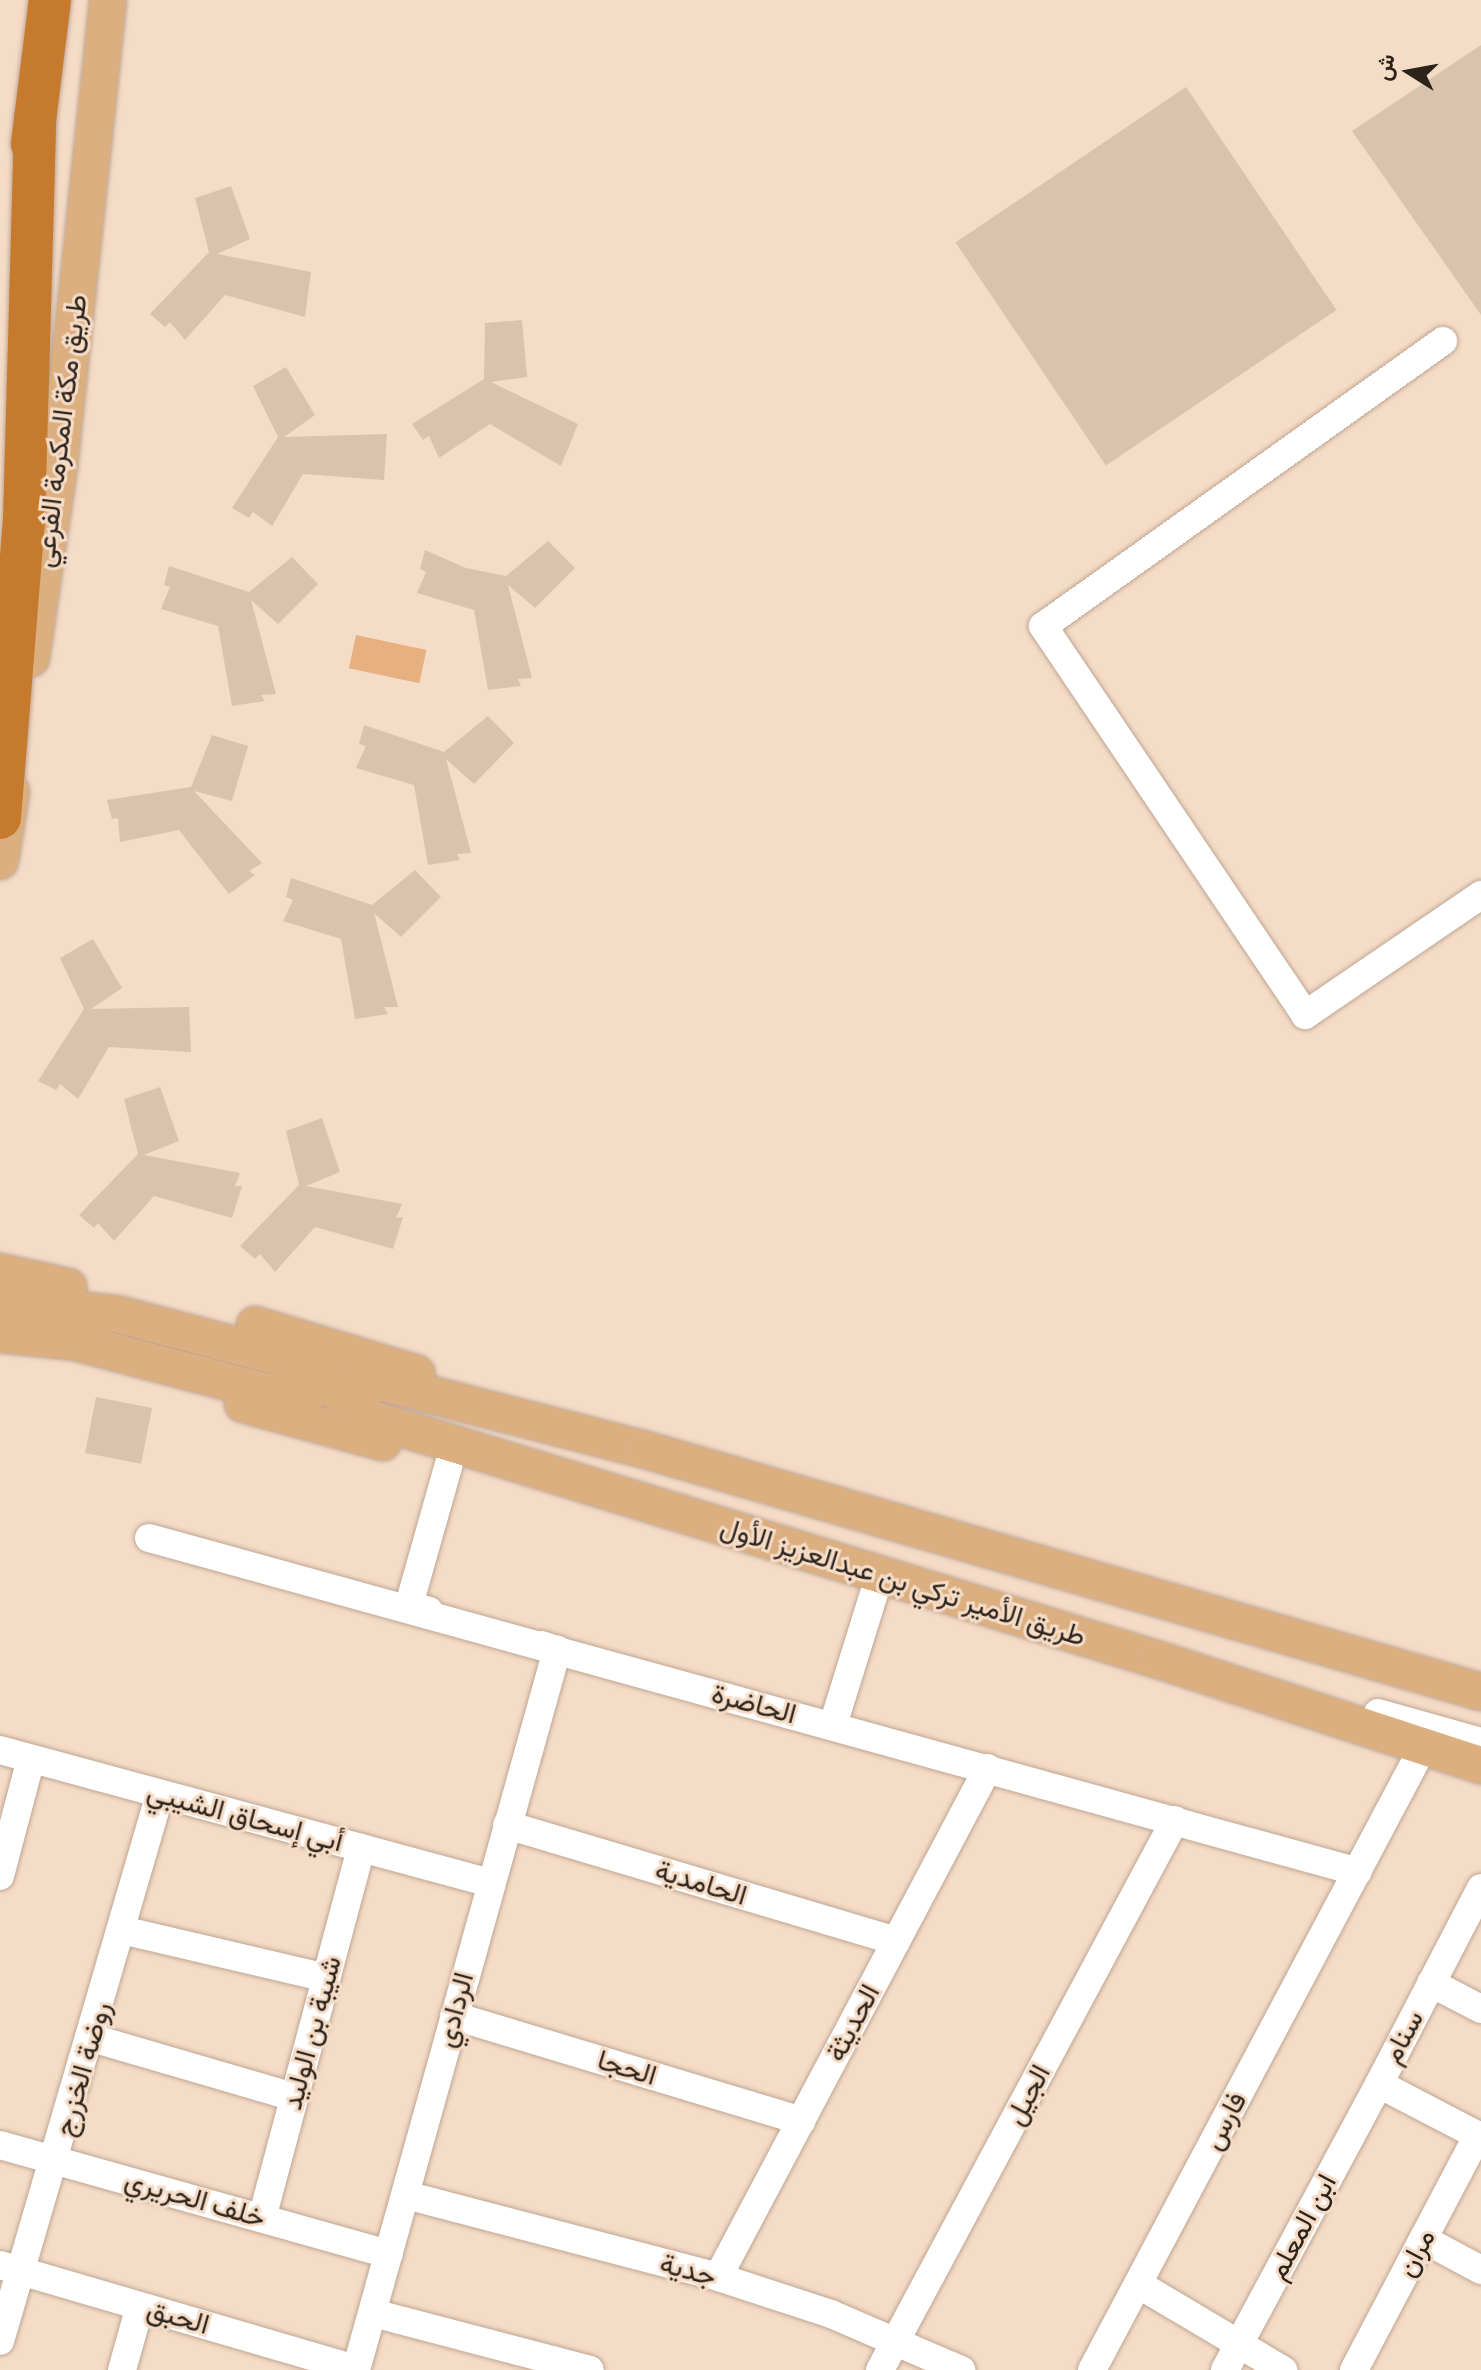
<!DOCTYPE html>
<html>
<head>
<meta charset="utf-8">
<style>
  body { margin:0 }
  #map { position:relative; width:1481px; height:2370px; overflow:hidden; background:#f5dcc7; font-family:"Zilla Slab",Vazirmatn,serif }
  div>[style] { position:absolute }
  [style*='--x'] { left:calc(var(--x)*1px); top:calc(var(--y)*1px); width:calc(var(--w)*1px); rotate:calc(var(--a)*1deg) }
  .green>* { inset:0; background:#e7b081; transform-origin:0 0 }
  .building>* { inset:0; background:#dac2ad; transform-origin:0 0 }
  .roads { filter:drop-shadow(0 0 2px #bea693) drop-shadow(0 0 2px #bea693) }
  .minor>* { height:28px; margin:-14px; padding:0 14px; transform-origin:14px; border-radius:14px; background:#fff }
  .major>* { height:36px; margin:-18px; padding:0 18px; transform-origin:18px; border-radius:18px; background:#dcaf81 }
  .highway>* { height:42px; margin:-21px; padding:0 21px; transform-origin:21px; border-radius:21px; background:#c57a2d }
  span { translate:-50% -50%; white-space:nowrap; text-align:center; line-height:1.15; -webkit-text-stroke:6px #f5dcc7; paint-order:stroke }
  .street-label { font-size:28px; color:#2c231b }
  .north { position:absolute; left:1369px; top:32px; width:80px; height:80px; -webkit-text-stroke:6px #f5dcc7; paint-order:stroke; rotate:281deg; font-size:22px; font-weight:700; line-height:32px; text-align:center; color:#2c231b }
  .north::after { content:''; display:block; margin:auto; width:28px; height:36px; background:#2c231b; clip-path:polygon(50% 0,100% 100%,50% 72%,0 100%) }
</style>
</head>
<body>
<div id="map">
  <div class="green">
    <div style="left:356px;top:635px;width:72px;height:34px;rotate:12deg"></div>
  </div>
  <div class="building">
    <div style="clip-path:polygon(1481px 45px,1481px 315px,1352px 131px)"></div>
    <div style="left:1186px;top:87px;width:269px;height:278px;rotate:56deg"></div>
    <div style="clip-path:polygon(231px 186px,250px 239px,217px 254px,311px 272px,305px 317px,225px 295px,185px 340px,170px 322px,165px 327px,150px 314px,209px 252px,195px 198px)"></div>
    <div style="clip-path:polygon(522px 320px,527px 377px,491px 382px,578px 424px,561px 466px,490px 424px,439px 458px,429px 436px,423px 440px,412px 424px,484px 379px,485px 323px)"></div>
    <div style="clip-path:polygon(286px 367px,315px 415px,284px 437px,387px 434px,384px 480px,303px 474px,272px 526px,253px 512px,249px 518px,232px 508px,278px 437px,253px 386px)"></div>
    <div style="clip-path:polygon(548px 541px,575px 568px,535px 608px,508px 585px,532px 678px,518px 679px,521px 686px,488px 690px,474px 610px,417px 593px,426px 572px,420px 569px,425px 550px,466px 568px,506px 576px)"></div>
    <div style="clip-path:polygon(292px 557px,318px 584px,278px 624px,251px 600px,276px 694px,261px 695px,265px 701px,232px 706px,218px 626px,161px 609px,170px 587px,164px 585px,169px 566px,249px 592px)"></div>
    <div style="clip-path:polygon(488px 716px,514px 743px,474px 784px,446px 759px,471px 853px,457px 854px,460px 860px,428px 865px,414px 785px,356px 768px,366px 746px,359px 744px,364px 725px,444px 752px)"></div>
    <div style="clip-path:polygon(212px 735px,248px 746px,232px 801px,194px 791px,262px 863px,249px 871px,255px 875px,229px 894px,179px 830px,120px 842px,118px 818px,112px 819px,107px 800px,191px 787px)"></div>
    <div style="clip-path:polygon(415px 870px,441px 897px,401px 937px,374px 913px,398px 1007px,384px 1007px,388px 1014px,355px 1019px,341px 939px,283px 921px,293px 900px,286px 897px,291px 878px,372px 905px)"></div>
    <div style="clip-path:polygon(93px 939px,122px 988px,91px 1009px,189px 1007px,191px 1052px,109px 1047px,78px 1099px,60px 1084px,56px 1090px,38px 1081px,84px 1009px,60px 958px)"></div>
    <div style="clip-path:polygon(160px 1087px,179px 1141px,144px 1155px,240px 1173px,235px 1186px,242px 1186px,232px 1218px,154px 1196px,114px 1241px,98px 1223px,94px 1228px,79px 1215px,138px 1154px,124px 1099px)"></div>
    <div style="clip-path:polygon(322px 1118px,340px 1172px,306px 1186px,402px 1204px,396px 1218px,403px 1217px,393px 1249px,315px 1227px,275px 1272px,260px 1254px,255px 1259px,240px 1246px,299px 1185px,286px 1131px)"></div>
    <div style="left:96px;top:1397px;width:57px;height:57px;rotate:11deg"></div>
  </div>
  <div class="roads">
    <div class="minor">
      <div style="--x:1443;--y:341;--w:491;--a:144.5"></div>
      <div style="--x:1043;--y:626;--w:469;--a:56"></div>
      <div style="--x:1305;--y:1015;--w:213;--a:-34.3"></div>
      <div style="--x:149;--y:1538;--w:1254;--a:15.44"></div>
      <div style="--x:429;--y:1611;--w:21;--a:-163"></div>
      <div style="--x:409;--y:1605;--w:151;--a:-74.2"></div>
      <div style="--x:1378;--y:1713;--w:107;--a:15.7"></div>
      <div style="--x:833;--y:1725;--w:155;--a:-72.7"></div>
      <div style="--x:0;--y:1750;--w:508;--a:15.19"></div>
      <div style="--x:507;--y:1825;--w:406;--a:16.6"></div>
      <div style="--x:0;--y:1876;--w:121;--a:-75.2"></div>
      <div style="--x:1481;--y:1888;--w:221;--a:117.5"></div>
      <div style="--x:1379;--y:2084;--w:115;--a:27.5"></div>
      <div style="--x:122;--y:1930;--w:210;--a:13.2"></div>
      <div style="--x:1431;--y:1983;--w:56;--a:27.5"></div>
      <div style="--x:454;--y:2016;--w:363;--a:16.8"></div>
      <div style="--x:92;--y:2038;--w:210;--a:16.3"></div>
      <div style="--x:0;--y:2145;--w:404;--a:15.7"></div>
      <div style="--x:406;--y:2195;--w:323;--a:14.7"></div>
      <div style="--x:718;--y:2277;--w:119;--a:18.1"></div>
      <div style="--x:831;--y:2314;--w:142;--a:23.3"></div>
      <div style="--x:262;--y:2218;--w:383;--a:-75"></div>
      <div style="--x:1423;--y:2239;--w:66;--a:28.1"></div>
      <div style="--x:0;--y:2265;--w:371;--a:16.3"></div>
      <div style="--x:718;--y:2277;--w:576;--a:-62.06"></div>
      <div style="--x:1138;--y:2284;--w:169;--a:30.7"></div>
      <div style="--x:373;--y:2313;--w:224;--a:14.7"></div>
      <div style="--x:0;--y:2341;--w:570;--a:-73.7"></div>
      <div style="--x:122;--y:2370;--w:66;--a:-74.3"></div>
      <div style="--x:356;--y:2370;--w:748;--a:-74.4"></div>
      <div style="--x:557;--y:1650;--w:16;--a:-162"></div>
      <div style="--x:880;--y:2370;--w:624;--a:-61.79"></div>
      <div style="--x:1092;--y:2370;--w:703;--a:-62.01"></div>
      <div style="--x:1225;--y:2370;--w:325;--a:-61.7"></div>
      <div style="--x:1354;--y:2370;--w:266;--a:-62.2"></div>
    </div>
    <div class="major">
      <div style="--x:31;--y:658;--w:193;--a:-81.7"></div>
      <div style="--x:59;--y:467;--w:470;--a:-84"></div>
      <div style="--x:0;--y:861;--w:70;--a:-80.9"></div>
      <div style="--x:0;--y:1272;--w:70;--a:12.4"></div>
      <div style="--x:0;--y:1300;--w:121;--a:7.1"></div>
      <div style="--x:120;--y:1315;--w:172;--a:14.8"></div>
      <div style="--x:286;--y:1359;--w:56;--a:31.1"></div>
      <div style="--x:334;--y:1388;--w:37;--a:47"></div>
      <div style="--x:359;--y:1415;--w:837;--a:17.03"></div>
      <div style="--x:1159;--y:1660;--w:339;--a:18.1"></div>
      <div style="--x:255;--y:1325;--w:169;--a:16.8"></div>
      <div style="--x:0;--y:1334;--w:76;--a:6"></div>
      <div style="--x:76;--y:1342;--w:197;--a:14.7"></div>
      <div style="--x:267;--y:1392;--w:118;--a:-4.4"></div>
      <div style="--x:385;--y:1383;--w:269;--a:14.4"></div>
      <div style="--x:646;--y:1450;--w:869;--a:16.16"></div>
      <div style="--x:243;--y:1404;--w:145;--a:15.2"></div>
    </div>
    <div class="highway">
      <div style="--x:32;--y:144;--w:145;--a:-82.9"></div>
      <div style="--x:0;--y:818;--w:298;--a:-85.4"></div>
      <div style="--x:24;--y:521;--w:403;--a:-88.4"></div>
    </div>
  </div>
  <div class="street-label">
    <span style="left:61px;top:431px;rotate:-83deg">طريق مكة المكرمة الفرعي</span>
    <span style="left:903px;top:1582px;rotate:17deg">طريق الأمير تركي بن عبدالعزيز الأول</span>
    <span style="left:754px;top:1704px;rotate:15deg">الحاضرة</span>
    <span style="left:245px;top:1817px;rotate:15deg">أبي إسحاق الشيبي</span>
    <span style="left:701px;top:1883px;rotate:17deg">الحامدية</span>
    <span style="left:455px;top:2010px;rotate:-75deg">الردادي</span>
    <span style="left:853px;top:2023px;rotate:-62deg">الحديثة</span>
    <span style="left:312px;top:2033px;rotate:-75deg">شيبة بن الوليد</span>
    <span style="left:1403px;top:2037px;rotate:-62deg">سنام</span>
    <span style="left:627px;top:2068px;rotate:17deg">الحجا</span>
    <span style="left:83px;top:2069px;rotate:-74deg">روضة الخزرج</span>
    <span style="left:1028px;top:2095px;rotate:-62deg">الجيل</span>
    <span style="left:1225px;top:2121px;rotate:-62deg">فارس</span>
    <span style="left:195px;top:2199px;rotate:16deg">خلف الحريري</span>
    <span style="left:1302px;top:2227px;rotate:-62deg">ابن المعلم</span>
    <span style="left:1416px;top:2253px;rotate:-62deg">مران</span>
    <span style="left:688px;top:2270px;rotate:15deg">جدية</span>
    <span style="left:178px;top:2317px;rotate:16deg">الحبق</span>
  </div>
  <div class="north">ش</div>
</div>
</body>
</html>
